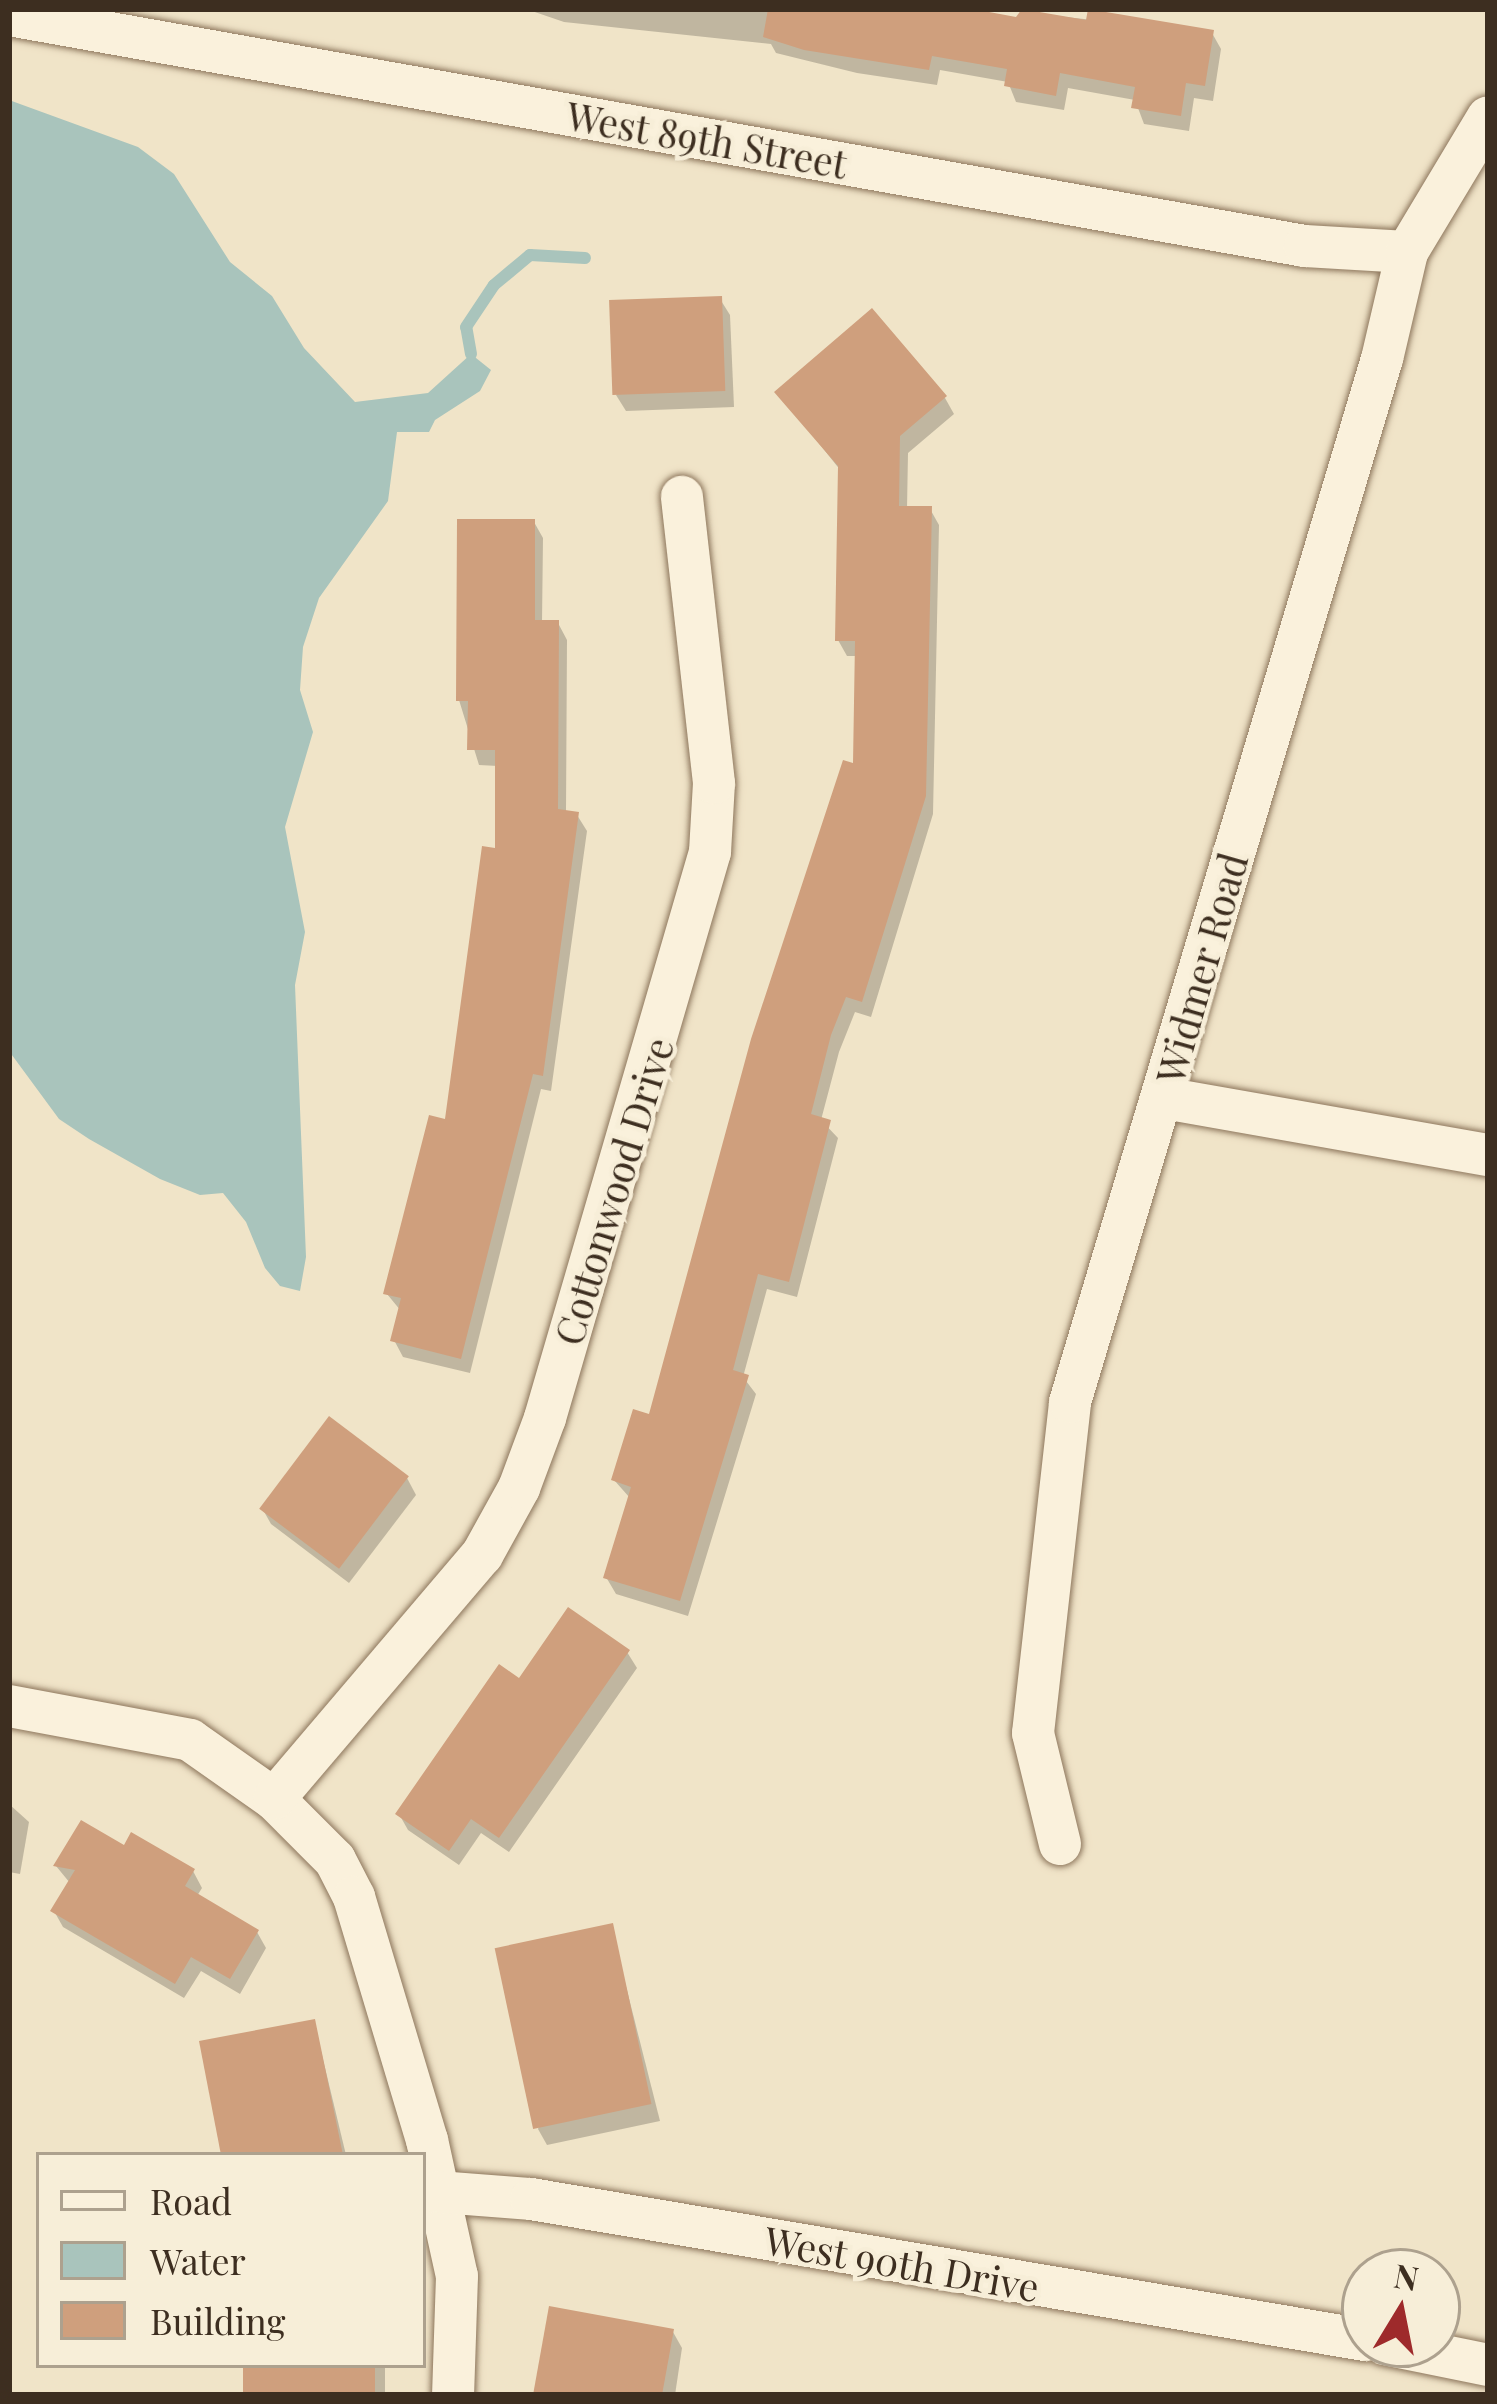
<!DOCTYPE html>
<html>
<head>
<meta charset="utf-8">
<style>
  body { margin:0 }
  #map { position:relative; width:1497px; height:2404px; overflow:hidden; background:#f0e4c8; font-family:"Playfair Display",serif }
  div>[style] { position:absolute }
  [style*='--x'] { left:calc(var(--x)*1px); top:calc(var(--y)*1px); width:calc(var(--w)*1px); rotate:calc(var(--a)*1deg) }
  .water>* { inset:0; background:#a9c4bc }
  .shadow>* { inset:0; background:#0003; transform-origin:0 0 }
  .stream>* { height:12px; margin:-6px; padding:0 6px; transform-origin:6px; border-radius:6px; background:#a9c4bc }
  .building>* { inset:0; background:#cf9f7d; transform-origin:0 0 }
  .roads { filter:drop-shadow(0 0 3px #8d765c) drop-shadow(0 0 3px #8d765c) }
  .minor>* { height:42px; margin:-21px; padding:0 21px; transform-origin:21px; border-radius:21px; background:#faf1dc }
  span { translate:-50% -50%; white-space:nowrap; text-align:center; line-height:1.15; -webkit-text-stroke:9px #f7eed8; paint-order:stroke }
  .street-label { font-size:39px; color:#3d2e20 }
  .frame { position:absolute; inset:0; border:12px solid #3d2e20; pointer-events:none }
  .legend { position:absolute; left:36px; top:2152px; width:390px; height:216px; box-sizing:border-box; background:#f7eed8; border:3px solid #ada18e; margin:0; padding:15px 21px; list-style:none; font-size:36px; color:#3d2e20 }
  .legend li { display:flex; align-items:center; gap:24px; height:60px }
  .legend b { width:60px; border:3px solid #ada18e }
  .north { position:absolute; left:1341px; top:2248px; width:120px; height:120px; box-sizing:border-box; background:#f7eed8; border:3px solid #ada18e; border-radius:50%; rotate:10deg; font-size:33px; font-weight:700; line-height:48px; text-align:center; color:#3d2e20 }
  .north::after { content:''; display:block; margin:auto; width:42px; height:54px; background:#9e2a2b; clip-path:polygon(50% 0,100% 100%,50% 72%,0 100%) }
</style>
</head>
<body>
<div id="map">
  <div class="water">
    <div style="clip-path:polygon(9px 100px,138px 147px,174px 174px,230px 262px,272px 296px,304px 348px,355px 402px,428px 393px,471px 354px,491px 370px,480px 391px,435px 420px,429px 432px,397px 432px,388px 501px,319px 598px,303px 647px,300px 690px,313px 732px,285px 827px,305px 932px,295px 985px,306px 1257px,300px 1291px,280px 1286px,265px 1268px,246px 1222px,223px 1193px,200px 1195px,160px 1179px,89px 1139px,59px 1119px,9px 1051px)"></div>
  </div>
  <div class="shadow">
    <div style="clip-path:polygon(526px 9px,957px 9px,1018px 20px,1020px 12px,1212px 33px,1221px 49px,1213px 101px,1194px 98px,1189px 131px,1144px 124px,1135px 100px,1068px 88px,1064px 110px,1016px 102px,1008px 82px,940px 70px,937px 85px,857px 73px,776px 53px,771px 44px,564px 22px)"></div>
    <div style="clip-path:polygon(720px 299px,730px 315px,734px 407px,626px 411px,616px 395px)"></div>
    <div style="clip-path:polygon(778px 392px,945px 398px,954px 414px,908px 453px,907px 509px,930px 509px,939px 525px,933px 814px,871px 1017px,855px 1012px,839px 1052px,821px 1120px,838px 1138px,797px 1297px,767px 1289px,743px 1377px,756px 1394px,688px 1616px,616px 1594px,606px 1577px,630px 1498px,614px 1480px,651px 1418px,856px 767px,858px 656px,847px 656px,838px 640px,841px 471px)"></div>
    <div style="clip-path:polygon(534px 522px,543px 538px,542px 623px,558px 623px,567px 640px,566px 813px,577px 815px,587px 831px,551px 1091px,541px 1089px,470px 1373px,403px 1357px,394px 1340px,401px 1311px,387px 1294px,447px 1122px,498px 851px,498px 766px,479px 765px,459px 700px)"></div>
    <div style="clip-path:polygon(407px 1478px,416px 1495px,349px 1583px,271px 1524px,262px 1508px)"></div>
    <div style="clip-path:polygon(627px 1652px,637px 1668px,509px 1852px,481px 1833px,459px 1865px,408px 1830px,399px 1814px,519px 1683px)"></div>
    <div style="clip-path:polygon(9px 1804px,29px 1822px,20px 1874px,9px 1872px)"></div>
    <div style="clip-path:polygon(125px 1849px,193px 1871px,202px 1888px,197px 1896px,257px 1932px,266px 1948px,240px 1994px,201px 1971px,184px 1998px,63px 1927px,54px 1911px,70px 1883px,56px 1866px)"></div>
    <div style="clip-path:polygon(611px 1927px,660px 2121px,547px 2145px,538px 2129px)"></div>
    <div style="clip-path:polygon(314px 2022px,346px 2155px,224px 2155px)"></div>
    <div style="clip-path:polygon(673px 2332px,682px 2348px,675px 2395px,538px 2395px)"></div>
    <div style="left:246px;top:2365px;width:139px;height:30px"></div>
  </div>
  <div class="stream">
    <div style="--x:471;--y:354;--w:27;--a:-100"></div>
    <div style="--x:466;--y:327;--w:50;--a:-56.3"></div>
    <div style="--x:494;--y:285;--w:47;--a:-39.8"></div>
    <div style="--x:530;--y:255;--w:55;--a:3.1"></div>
  </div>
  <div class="building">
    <div style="clip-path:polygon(768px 9px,973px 9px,1016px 17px,1022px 9px,1086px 20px,1088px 9px,1214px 30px,1205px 86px,1186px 83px,1181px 116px,1131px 108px,1135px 87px,1060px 73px,1056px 96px,1004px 86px,1007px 69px,932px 56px,929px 70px,804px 50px,763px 37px)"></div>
    <div style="left:722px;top:296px;width:95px;height:113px;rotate:88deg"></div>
    <div style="clip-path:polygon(872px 308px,947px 396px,900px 436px,899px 506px,932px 506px,926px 796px,862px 1002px,846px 997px,831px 1035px,811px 1114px,831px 1120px,789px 1282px,758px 1274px,733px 1370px,749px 1375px,680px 1601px,603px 1578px,631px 1487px,611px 1480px,633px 1409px,649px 1414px,751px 1039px,843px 760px,853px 763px,855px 641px,835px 641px,838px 466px,774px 392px)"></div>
    <div style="clip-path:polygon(457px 519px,535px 519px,535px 620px,559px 620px,558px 809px,579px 812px,543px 1076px,533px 1074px,461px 1359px,390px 1341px,401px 1298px,383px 1294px,429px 1115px,445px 1119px,482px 846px,495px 848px,495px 750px,467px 750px,468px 701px,456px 701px)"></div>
    <div style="left:329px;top:1416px;width:100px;height:116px;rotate:37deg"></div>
    <div style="clip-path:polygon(568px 1607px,630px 1650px,499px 1838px,471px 1819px,449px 1851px,395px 1814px,499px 1664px,519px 1678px)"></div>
    <div style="clip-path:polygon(81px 1820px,124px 1845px,131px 1832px,195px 1869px,185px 1886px,259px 1930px,230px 1979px,191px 1957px,175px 1984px,50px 1911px,75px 1870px,53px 1866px)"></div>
    <div style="left:613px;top:1923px;width:185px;height:121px;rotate:78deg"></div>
    <div style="clip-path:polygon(315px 2019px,343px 2155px,221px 2155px,199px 2041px)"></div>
    <div style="clip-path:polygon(549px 2306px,674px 2329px,662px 2395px,533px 2395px)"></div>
    <div style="left:243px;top:2365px;width:132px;height:30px"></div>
  </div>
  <div class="roads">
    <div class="minor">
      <div style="--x:9;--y:15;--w:1316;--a:10.11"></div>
      <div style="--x:1305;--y:246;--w:102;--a:3.4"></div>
      <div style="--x:1164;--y:1098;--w:329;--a:10"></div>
      <div style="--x:9;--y:1706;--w:184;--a:10.6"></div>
      <div style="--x:190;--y:1740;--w:103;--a:35.1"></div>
      <div style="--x:274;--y:1799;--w:86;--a:45"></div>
      <div style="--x:335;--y:1860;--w:42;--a:62.8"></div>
      <div style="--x:354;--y:1897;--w:254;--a:73.3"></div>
      <div style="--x:427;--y:2140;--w:139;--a:77.6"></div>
      <div style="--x:457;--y:2276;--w:119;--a:91.9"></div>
      <div style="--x:274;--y:1799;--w:321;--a:-49.6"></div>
      <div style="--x:482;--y:1555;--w:77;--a:-61.1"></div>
      <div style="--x:519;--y:1488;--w:75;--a:-69.6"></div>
      <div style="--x:545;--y:1418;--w:590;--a:-73.75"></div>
      <div style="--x:710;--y:852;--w:69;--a:-86.7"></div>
      <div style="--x:714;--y:783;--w:288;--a:-96.4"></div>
      <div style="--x:1060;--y:1844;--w:114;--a:-103.7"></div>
      <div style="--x:1033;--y:1733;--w:333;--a:-83.6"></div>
      <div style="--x:1070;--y:1402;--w:1089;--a:-73.35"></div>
      <div style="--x:1382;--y:359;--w:110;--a:-76.8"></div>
      <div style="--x:1407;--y:252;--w:157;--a:-59"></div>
      <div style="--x:439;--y:2192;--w:92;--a:4.4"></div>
      <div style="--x:531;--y:2199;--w:846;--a:9.6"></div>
      <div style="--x:1385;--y:2344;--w:105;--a:11.5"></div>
    </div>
  </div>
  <div class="street-label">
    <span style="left:707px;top:139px;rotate:10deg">West 89th Street</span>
    <span style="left:1201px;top:968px;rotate:-74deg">Widmer Road</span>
    <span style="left:613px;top:1191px;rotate:-73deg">Cottonwood Drive</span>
    <span style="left:902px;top:2263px;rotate:10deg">West 90th Drive</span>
  </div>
  <div class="frame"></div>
  <ul class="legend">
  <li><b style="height:15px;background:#faf1dc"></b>Road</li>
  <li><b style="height:33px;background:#a9c4bc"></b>Water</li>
  <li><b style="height:33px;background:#cf9f7d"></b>Building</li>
  </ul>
  <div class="north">N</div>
</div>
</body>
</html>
